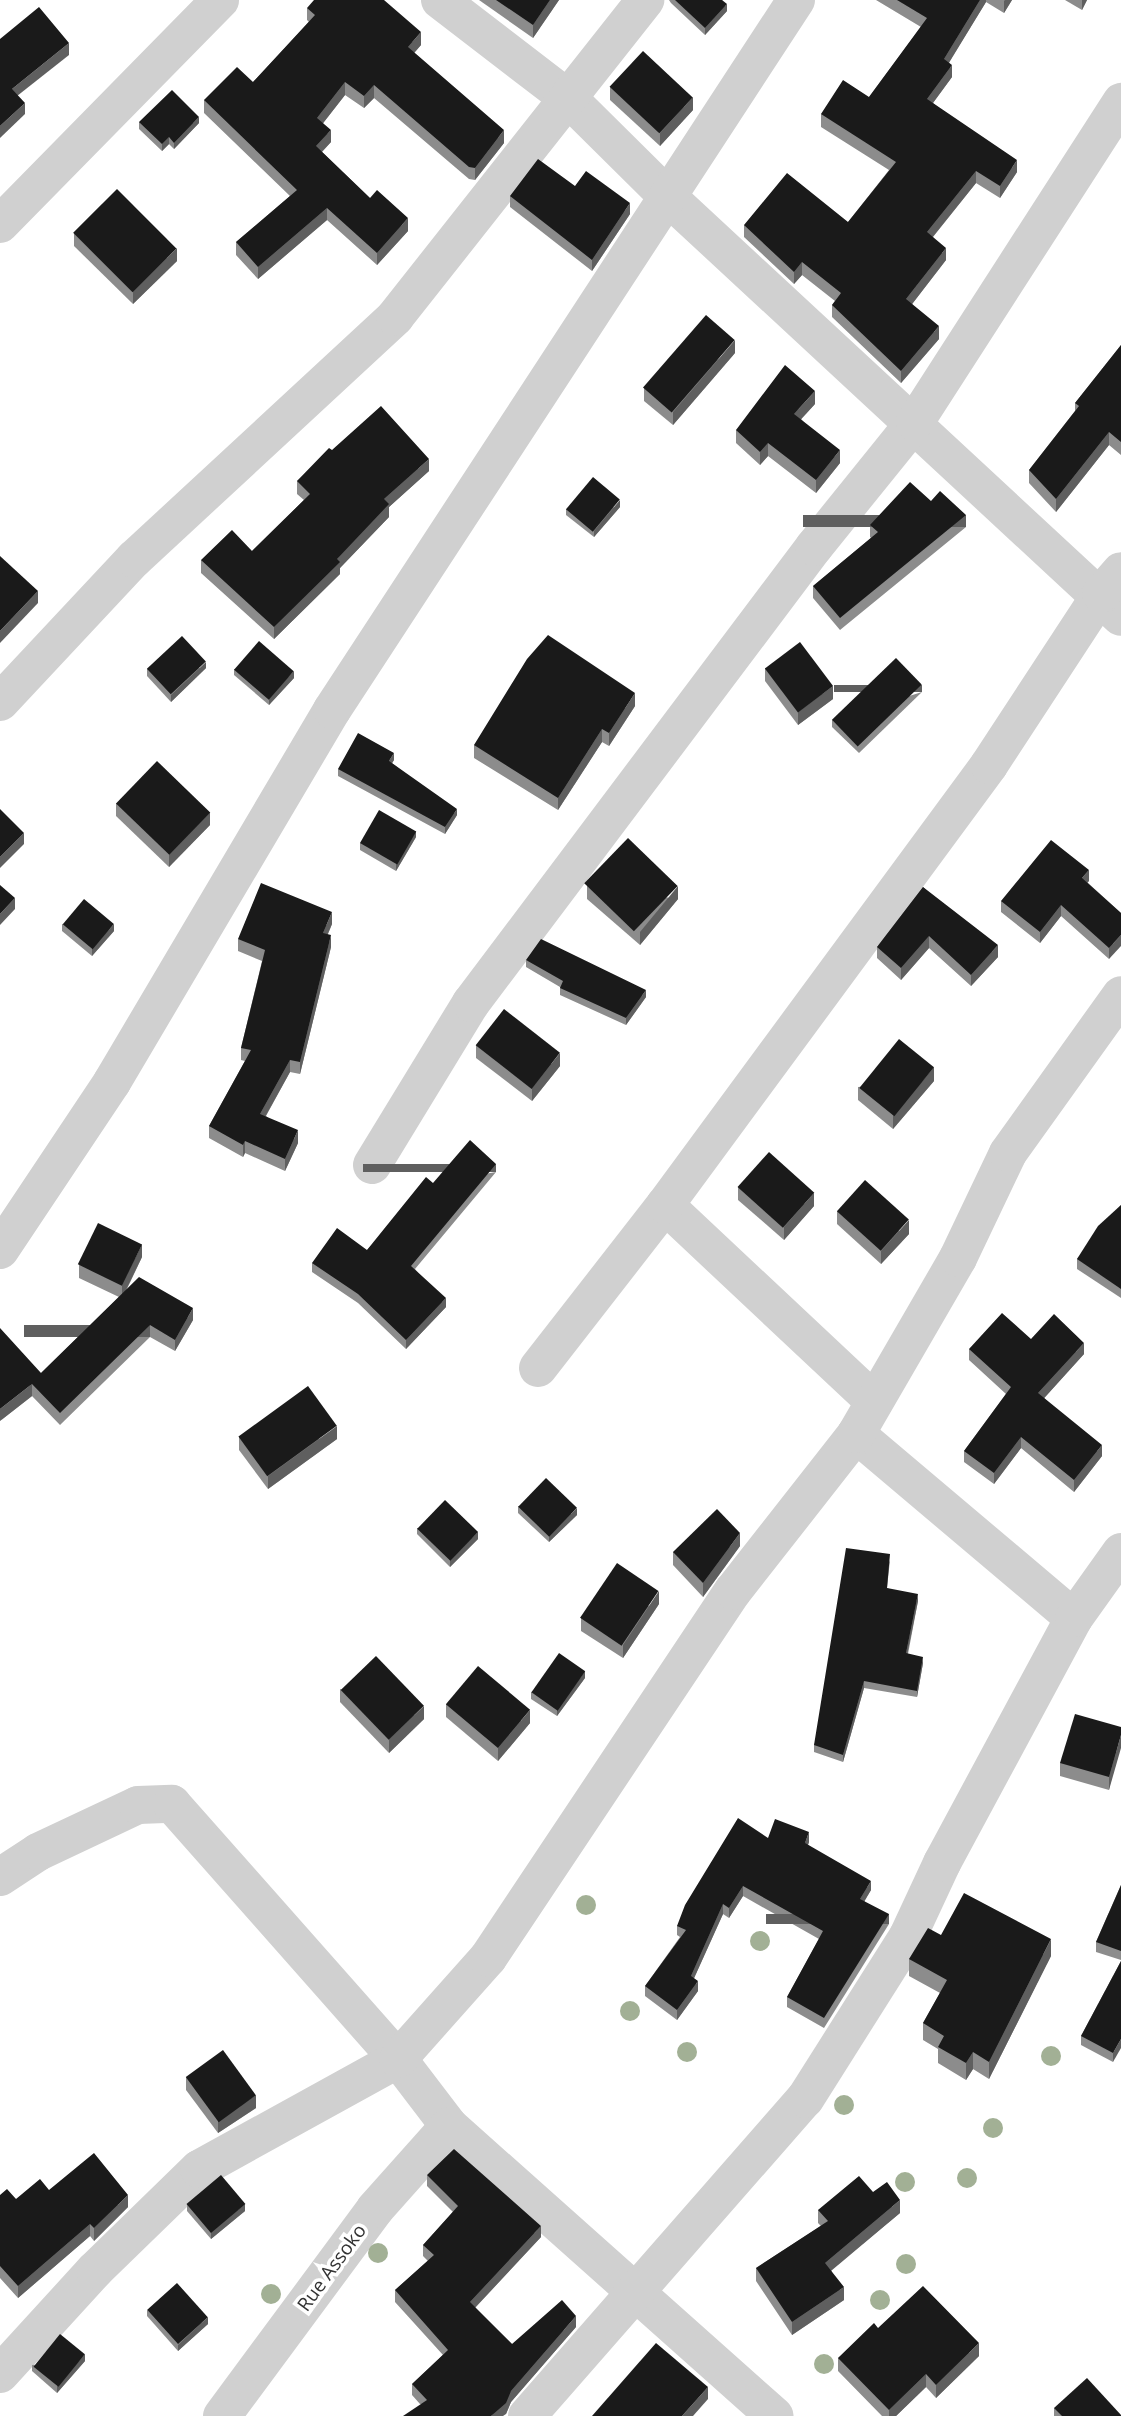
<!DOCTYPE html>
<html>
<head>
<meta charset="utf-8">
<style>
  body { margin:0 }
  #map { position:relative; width:1121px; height:2416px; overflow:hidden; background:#fff; font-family:"Open Sans",sans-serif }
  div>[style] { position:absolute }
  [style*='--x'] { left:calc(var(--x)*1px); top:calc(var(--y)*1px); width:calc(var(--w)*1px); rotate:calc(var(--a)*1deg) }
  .minor>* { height:38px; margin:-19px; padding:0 19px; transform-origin:19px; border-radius:19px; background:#d0d0d0 }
  .trees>* { width:20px; height:20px; margin:-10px; border-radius:50%; background:#a2b095 }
  .wall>* { inset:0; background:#8c8c8c }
  .shaded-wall>* { inset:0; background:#5f5f5f; transform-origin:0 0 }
  .building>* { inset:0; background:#1a1a1a; transform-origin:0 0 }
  span { translate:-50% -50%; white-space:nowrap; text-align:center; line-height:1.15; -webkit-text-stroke:7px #fff; paint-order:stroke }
  .street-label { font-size:19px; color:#333 }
</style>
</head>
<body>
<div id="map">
  <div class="minor">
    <div style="--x:440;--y:0;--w:163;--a:37.5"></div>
    <div style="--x:569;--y:99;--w:141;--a:44.7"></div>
    <div style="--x:669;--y:198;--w:616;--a:42.83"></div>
    <div style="--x:0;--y:224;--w:314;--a:-45.5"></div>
    <div style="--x:0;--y:702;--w:196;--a:-46.9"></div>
    <div style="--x:134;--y:559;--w:356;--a:-42.8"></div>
    <div style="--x:395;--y:317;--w:404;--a:-51.7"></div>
    <div style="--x:372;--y:1165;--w:190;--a:-58.6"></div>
    <div style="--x:471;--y:1003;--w:571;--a:-53.05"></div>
    <div style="--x:814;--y:547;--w:161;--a:-51.1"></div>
    <div style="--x:915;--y:422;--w:381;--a:-57.2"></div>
    <div style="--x:665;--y:1205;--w:287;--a:43.2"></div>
    <div style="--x:0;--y:1250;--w:202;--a:-56.3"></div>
    <div style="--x:112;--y:1082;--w:432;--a:-59.4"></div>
    <div style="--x:332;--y:710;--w:848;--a:-56.83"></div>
    <div style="--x:538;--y:1368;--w:207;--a:-52.1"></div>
    <div style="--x:665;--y:1205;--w:546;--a:-53.63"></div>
    <div style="--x:989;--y:765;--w:204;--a:-56.8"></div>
    <div style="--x:1101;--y:594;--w:30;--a:-49"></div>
    <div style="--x:856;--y:1434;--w:285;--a:40.2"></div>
    <div style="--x:0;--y:1877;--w:45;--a:-33.3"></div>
    <div style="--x:38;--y:1852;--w:110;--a:-25.2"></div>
    <div style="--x:138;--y:1805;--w:34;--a:-2"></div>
    <div style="--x:172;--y:1804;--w:341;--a:48.5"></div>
    <div style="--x:398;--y:2059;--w:84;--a:52.7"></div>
    <div style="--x:449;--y:2126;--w:436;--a:41.7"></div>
    <div style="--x:0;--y:2374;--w:141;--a:-47.6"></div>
    <div style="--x:95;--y:2270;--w:145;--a:-44.2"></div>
    <div style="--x:199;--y:2169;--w:227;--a:-28.9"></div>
    <div style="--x:398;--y:2059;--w:135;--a:-48.3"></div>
    <div style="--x:488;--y:1958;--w:441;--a:-56.3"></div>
    <div style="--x:733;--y:1591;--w:199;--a:-51.9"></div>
    <div style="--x:856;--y:1434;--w:203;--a:-59.9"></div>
    <div style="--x:958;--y:1258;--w:116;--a:-64.5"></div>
    <div style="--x:1008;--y:1153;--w:194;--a:-54.4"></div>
    <div style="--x:222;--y:2416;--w:257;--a:-53.5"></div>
    <div style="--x:375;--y:2209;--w:111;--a:-48.3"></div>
    <div style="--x:527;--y:2416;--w:422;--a:-48.8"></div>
    <div style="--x:805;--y:2099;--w:193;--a:-57.7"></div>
    <div style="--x:908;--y:1936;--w:81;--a:-65"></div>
    <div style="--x:942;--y:1863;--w:278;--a:-61.7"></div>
    <div style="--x:1074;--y:1618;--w:81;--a:-54.5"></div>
  </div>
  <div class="trees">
    <div style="left:586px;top:1905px"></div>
    <div style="left:760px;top:1941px"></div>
    <div style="left:630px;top:2011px"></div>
    <div style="left:687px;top:2052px"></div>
    <div style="left:1051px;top:2056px"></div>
    <div style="left:844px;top:2105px"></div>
    <div style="left:993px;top:2128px"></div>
    <div style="left:967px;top:2178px"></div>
    <div style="left:905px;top:2182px"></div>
    <div style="left:378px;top:2253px"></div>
    <div style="left:906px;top:2264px"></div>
    <div style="left:271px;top:2294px"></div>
    <div style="left:880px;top:2300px"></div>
    <div style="left:824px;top:2364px"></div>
  </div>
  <div class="wall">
    <div style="clip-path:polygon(479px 0,559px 0,533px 38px)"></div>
    <div style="clip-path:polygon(669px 0,722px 0,727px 11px,705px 35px,671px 3px)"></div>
    <div style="clip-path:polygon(876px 0,1012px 0,1004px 13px,986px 2px,949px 62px,952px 77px,933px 103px,1017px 172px,1000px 198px,976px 183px,933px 237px,946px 260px,912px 304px,939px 339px,901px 383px,832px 317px,832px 305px,835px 301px,802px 275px,794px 284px,744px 237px,744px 225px,848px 222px,889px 170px,821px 127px,821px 114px,869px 97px,921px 27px)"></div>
    <div style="clip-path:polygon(1065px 0,1087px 0,1082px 10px)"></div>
    <div style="clip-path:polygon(307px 8px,421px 45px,414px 53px,504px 143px,475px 180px,469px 179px,374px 98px,364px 108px,345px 95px,323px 123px,331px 142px,322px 152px,370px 198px,408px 231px,377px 265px,327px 220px,258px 279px,236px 255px,236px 242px,290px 196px,204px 113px,204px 100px,253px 82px,309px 22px,307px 20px)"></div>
    <div style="clip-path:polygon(610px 87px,693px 110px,660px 146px,610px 100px)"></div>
    <div style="clip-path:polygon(139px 122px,199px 123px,174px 149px,169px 144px,162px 151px,139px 129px)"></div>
    <div style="clip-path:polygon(575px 186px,630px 214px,592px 271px,510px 207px,510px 196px)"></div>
    <div style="clip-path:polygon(74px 233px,177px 261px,133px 304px,74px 246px)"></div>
    <div style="clip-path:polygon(1121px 345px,1121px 455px,1109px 445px,1056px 512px,1029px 483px,1029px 470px,1075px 411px,1075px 403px)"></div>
    <div style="clip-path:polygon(735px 353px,673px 425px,644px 401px,644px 388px)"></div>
    <div style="clip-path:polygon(815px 404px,801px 419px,840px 463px,816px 493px,768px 456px,760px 465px,736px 443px,736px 430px)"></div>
    <div style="clip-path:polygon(332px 450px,429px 471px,389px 507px,389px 517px,340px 568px,340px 574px,274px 639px,201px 573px,201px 560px,252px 551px,304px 500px,297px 494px,297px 481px)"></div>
    <div style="clip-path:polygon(931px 501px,966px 527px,840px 630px,813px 598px,813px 586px,871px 538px,870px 537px,870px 525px)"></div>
    <div style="clip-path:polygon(620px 507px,594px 537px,566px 515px,566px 509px)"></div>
    <div style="clip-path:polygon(206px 668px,171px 702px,147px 676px,147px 669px)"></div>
    <div style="clip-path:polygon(765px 668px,833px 699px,798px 725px,765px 681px)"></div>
    <div style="clip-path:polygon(234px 669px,294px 678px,269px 705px,234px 675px)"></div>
    <div style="clip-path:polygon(922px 692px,859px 753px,832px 727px,832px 720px)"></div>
    <div style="clip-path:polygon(635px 706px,609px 746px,602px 742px,558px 810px,474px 758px,474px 745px)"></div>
    <div style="clip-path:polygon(394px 760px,392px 763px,457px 815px,445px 834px,338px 776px,338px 769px)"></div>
    <div style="clip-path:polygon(116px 803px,210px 825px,169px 867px,116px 816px)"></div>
    <div style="clip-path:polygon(416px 837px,396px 871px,360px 850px,360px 843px)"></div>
    <div style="clip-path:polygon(1089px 881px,1087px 882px,1121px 913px,1109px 959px,1061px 916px,1040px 943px,1001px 912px,1001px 901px)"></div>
    <div style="clip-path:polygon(587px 886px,678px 899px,640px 945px,587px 899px)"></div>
    <div style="clip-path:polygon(923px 887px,998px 957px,971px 986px,929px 948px,901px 980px,877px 958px,877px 947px)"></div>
    <div style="clip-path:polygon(62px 924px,114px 931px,92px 956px,62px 931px)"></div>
    <div style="clip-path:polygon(332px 924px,328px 934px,331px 947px,300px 1074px,290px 1072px,266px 1116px,298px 1143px,285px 1171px,245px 1153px,243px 1157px,209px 1138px,209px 1126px,245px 1061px,241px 1060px,241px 1048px,262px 961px,238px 951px,238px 939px)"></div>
    <div style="clip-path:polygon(526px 960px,646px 997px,626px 1025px,560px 995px,560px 987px,526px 967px)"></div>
    <div style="clip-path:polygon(476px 1045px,560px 1066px,532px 1101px,476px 1058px)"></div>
    <div style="clip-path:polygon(934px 1081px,893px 1129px,858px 1100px,858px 1087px)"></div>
    <div style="clip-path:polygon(496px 1172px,415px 1269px,446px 1307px,406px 1349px,358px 1303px,312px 1272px,312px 1263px,367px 1250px,433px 1183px)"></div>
    <div style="clip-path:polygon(738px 1187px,814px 1206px,784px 1240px,738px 1200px)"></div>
    <div style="clip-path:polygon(1121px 1205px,1121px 1298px,1077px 1269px,1077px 1259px)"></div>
    <div style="clip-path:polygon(837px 1211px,909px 1234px,881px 1264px,837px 1224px)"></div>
    <div style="clip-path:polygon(142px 1257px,127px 1289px,193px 1320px,175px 1351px,150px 1337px,60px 1425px,32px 1396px,0 1421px,41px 1373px,119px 1297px,79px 1278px,79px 1265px)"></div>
    <div style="clip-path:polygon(1031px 1339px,1084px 1354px,1044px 1398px,1102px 1456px,1074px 1492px,1021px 1448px,994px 1484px,964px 1462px,964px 1451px,1006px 1394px,969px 1360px,969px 1349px)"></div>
    <div style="clip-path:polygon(239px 1437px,337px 1439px,268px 1489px,239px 1450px)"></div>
    <div style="clip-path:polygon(518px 1506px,577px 1515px,549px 1542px,518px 1513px)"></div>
    <div style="clip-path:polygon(417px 1528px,478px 1539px,450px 1567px,417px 1534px)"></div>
    <div style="clip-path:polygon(740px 1546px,703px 1597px,673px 1565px,673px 1552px)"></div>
    <div style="clip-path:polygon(890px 1560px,887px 1588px,918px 1601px,908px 1654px,923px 1663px,917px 1697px,864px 1688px,843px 1762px,814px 1752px,814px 1745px)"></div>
    <div style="clip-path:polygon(659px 1604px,623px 1658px,581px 1631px,581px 1618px)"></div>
    <div style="clip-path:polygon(585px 1678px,557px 1716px,531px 1699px,531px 1692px)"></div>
    <div style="clip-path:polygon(340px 1689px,424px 1719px,389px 1753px,340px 1702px)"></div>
    <div style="clip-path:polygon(446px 1704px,530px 1723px,498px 1761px,446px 1717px)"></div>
    <div style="clip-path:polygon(1121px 1727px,1109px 1790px,1060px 1776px,1060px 1763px)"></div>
    <div style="clip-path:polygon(768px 1838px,809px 1842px,808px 1845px,871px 1890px,864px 1901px,889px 1924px,824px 2028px,787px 2007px,787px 1997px,819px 1939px,743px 1896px,729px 1918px,723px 1914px,694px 1978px,698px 1991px,677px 2020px,645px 1996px,645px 1986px,680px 1937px,677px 1935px,677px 1926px)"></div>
    <div style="clip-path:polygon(1121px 1885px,1121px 1960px,1096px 1952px,1096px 1942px)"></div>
    <div style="clip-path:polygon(941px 1935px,1051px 1956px,989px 2079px,973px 2069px,966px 2080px,938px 2063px,938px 2049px,923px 2040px,923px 2023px,940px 1993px,909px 1976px,909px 1959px)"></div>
    <div style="clip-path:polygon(1121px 1961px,1113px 2062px,1081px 2045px,1081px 2036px)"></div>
    <div style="clip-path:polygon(186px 2077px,256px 2108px,218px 2133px,186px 2090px)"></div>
    <div style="clip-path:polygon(427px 2175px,541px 2237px,475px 2308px,512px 2344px,576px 2327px,511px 2402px,506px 2414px,420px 2404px,412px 2395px,412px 2384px,443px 2355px,395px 2302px,395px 2290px,428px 2261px,423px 2256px,423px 2245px,453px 2212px,427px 2186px)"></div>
    <div style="clip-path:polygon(49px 2190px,128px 2207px,94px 2241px,90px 2236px,18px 2298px,0 2278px,0 2195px,16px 2199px)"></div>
    <div style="clip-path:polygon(873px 2192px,900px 2213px,831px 2270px,844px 2300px,792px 2335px,756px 2281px,756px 2268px,821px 2226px,818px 2223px,818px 2210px)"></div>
    <div style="clip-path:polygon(187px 2204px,245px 2211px,211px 2239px,187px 2211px)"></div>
    <div style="clip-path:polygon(147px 2310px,208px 2324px,178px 2351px,147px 2316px)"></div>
    <div style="clip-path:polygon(878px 2328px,979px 2356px,936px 2398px,926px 2387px,896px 2416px,882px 2416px,838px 2371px,838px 2358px)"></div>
    <div style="clip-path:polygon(85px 2361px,57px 2393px,32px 2371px,32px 2365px)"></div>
    <div style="clip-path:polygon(1054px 2408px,1121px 2416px,1054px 2416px)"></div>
  </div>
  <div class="shaded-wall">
    <div style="clip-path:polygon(550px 0,559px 0,533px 38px,533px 25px)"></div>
    <div style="clip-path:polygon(980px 0,986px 0,986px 2px,944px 71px,944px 59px)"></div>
    <div style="clip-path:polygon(1005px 0,1012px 0,1004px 13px,1004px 1px)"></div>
    <div style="clip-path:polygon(1082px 0,1087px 0,1082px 10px)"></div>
    <div style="clip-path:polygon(727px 4px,727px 11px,705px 35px,705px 28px)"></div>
    <div style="clip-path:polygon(421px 32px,421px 45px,408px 60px,408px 47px)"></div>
    <div style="clip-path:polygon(69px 43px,69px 55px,12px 100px,12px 89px)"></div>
    <div style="clip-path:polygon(952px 65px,952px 77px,927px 111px,927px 99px)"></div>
    <div style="clip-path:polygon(345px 82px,345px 95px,317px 131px,317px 118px)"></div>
    <div style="clip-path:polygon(374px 85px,374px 98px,364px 108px,364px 96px)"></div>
    <div style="clip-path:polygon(693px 97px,693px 110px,660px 146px,660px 133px)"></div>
    <div style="clip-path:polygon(25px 103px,25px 114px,0 138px,0 126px)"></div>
    <div style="clip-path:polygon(199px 117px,199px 123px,174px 149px,174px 143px)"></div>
    <div style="clip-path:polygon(331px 130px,331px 142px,316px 158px,316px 146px)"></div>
    <div style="clip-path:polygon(504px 130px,504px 143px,475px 180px,475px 168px)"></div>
    <div style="clip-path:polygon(169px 137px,169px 144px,162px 151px,162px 144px)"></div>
    <div style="clip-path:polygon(1017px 160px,1017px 172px,1000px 198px,1000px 186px)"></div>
    <div style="clip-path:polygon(976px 171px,976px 183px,927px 244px,927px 232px)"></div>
    <div style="clip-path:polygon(630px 203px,630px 214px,592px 271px,592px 260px)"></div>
    <div style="clip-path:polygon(327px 208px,327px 220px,258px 279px,258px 267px)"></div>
    <div style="clip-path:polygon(408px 218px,408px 231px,377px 265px,377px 253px)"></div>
    <div style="clip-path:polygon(177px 248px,177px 261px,133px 304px,133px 291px)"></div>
    <div style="clip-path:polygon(946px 248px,946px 260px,906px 312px,906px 299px)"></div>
    <div style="clip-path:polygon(802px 262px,802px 275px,794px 284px,794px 272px)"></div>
    <div style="clip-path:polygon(939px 326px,939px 339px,901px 383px,901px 371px)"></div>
    <div style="clip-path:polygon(735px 340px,735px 353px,673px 425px,673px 412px)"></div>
    <div style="clip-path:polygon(815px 391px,815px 404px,794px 427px,794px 414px)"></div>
    <div style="clip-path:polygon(1109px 432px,1109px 445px,1056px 512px,1056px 499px)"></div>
    <div style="clip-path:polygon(768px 443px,768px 456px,760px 465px,760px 452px)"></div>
    <div style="clip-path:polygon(840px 450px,840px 463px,816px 493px,816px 480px)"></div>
    <div style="clip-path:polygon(429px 459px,429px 471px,389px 507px,389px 517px,340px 568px,340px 574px,274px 639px,274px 627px,337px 559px,384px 499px)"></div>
    <div style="clip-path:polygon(620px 500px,620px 507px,594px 537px,594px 531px)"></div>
    <div style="left:966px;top:515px;width:12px;height:163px;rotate:90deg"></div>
    <div style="clip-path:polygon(38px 591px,38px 603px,0 643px,0 631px)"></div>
    <div style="clip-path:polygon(206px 662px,206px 668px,171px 702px,171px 695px)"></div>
    <div style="clip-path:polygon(294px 671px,294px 678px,269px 705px,269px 698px)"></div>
    <div style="left:922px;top:685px;width:7px;height:88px;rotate:90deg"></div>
    <div style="clip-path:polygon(833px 686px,833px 699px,798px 725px,798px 712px)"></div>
    <div style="clip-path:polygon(635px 693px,635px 706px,609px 746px,609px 733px)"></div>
    <div style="clip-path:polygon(602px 729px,602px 742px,558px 810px,558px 798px)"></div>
    <div style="clip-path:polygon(394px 753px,394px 760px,389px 768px,389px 761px)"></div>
    <div style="clip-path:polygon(457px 809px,457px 815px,445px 834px,445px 827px)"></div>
    <div style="clip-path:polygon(210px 812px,210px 825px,169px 867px,169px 854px)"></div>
    <div style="clip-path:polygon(416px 831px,416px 837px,396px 871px,396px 864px)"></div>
    <div style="clip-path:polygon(24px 833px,24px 844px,0 868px,0 857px)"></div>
    <div style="clip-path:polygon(1089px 870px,1089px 881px,1082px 889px,1082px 878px)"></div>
    <div style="clip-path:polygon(678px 886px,678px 899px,640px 945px,640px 932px)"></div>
    <div style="clip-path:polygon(15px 898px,15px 909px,0 925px,0 914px)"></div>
    <div style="clip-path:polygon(1061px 905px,1061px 916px,1040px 943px,1040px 932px)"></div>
    <div style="clip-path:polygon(332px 912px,332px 924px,323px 945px,323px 933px)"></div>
    <div style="clip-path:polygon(114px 924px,114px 931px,92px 956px,92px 949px)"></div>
    <div style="clip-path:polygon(331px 935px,331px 947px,300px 1074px,300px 1062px)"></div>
    <div style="clip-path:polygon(1121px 935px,1121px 946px,1109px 959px,1109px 948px)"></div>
    <div style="clip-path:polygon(929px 936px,929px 948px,901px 980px,901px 968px)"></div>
    <div style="clip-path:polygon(998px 945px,998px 957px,971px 986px,971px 975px)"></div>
    <div style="clip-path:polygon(646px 990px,646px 997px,626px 1025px,626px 1018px)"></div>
    <div style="clip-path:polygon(560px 1053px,560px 1066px,532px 1101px,532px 1088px)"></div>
    <div style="clip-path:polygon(290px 1060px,290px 1072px,260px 1126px,260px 1114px)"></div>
    <div style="clip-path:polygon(934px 1067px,934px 1081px,893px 1129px,893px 1116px)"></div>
    <div style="clip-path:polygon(298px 1130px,298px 1143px,285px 1171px,285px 1159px)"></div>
    <div style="clip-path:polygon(245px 1141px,245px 1153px,243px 1157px,243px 1145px)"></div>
    <div style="left:496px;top:1164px;width:8px;height:133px;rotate:90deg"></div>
    <div style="clip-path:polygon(814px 1193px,814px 1206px,784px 1240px,784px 1227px)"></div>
    <div style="clip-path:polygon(909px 1220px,909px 1234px,881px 1264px,881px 1251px)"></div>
    <div style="clip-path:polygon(142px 1244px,142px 1257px,122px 1298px,122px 1285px)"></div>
    <div style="clip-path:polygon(446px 1298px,446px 1307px,406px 1349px,406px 1340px)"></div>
    <div style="clip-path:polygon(193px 1308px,193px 1320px,175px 1351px,175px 1340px)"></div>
    <div style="left:150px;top:1325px;width:12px;height:126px;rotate:90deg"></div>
    <div style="clip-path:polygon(1084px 1343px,1084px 1354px,1038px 1405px,1038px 1393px)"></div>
    <div style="clip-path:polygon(32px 1384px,32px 1396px,0 1421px,0 1409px)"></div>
    <div style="clip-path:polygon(337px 1426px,337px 1439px,268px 1489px,268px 1476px)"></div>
    <div style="clip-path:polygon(1021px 1437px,1021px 1448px,994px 1484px,994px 1473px)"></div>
    <div style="clip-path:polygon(1102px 1445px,1102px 1456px,1074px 1492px,1074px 1480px)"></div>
    <div style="clip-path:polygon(577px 1508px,577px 1515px,549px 1542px,549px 1536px)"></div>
    <div style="clip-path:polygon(478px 1532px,478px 1539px,450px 1567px,450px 1560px)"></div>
    <div style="clip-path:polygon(740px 1533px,740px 1546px,703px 1597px,703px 1583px)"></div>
    <div style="clip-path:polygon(659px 1591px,659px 1604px,623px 1658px,623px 1645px)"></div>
    <div style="clip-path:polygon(918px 1594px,918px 1601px,906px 1660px,906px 1653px)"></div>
    <div style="clip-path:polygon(923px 1657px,923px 1663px,917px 1697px,917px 1691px)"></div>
    <div style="clip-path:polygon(585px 1671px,585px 1678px,557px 1716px,557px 1710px)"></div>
    <div style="clip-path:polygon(864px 1681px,864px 1688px,843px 1762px,843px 1755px)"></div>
    <div style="clip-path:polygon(424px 1706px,424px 1719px,389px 1753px,389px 1739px)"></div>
    <div style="clip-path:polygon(530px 1710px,530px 1723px,498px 1761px,498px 1748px)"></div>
    <div style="clip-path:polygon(1121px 1735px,1121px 1748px,1109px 1790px,1109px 1777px)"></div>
    <div style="clip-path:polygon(809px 1832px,809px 1842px,805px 1853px,805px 1843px)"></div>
    <div style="clip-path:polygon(871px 1881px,871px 1890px,860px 1909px,860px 1899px)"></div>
    <div style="clip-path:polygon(743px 1886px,743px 1896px,729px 1918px,729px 1908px)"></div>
    <div style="clip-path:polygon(723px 1904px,723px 1914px,691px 1985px,691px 1976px)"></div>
    <div style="left:889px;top:1914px;width:10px;height:123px;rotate:90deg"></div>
    <div style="clip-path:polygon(1051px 1939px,1051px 1956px,989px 2079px,989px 2062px)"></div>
    <div style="clip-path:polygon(698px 1981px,698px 1991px,677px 2020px,677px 2010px)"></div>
    <div style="clip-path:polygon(1121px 2039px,1121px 2048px,1113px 2062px,1113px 2053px)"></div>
    <div style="clip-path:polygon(973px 2052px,973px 2069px,966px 2080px,966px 2063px)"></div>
    <div style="clip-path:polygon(256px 2095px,256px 2108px,218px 2133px,218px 2120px)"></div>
    <div style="clip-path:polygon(128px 2195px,128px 2207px,94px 2241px,94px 2228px)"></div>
    <div style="clip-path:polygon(900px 2200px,900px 2213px,825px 2276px,825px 2263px)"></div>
    <div style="clip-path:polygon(245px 2204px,245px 2211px,211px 2239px,211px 2232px)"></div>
    <div style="clip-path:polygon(90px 2224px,90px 2236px,18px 2298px,18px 2286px)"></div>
    <div style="clip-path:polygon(541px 2226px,541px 2237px,470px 2313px,470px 2302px)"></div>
    <div style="clip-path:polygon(844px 2287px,844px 2300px,792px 2335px,792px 2322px)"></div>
    <div style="clip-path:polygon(576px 2316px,576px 2327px,511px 2402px,506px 2414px,503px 2416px,491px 2416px,511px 2391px)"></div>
    <div style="clip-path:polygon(208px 2317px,208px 2324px,178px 2351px,178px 2345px)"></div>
    <div style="clip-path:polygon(979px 2343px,979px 2356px,936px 2398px,936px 2385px)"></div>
    <div style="clip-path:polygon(85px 2354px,85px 2361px,57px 2393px,57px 2386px)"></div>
    <div style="clip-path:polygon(926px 2374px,926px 2387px,896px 2416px,889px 2416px,889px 2410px)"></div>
    <div style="clip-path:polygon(708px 2387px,708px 2399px,693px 2416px,682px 2416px)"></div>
  </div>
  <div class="building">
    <div style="clip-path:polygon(314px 0,384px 0,421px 32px,408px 47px,504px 130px,475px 168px,469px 167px,374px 85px,364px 96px,345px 82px,317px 118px,331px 130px,316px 146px,370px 198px,377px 190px,408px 218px,377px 253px,327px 208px,258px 267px,236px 242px,297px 190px,204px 100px,237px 67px,253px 82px,315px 15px,307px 8px)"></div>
    <div style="clip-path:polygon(496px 0,550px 0,533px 25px)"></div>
    <div style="clip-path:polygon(675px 0,722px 0,727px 4px,705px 28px)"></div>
    <div style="clip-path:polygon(897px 0,980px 0,944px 59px,952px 65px,927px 99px,1017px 160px,1000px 186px,976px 171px,927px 232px,946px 248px,906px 299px,939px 326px,901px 371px,832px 305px,841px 293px,802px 262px,794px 272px,744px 225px,787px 173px,848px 222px,896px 162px,821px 114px,843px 80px,869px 97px,927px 18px)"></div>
    <div style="clip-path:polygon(39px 7px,69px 43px,12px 89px,25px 103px,0 126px,0 39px)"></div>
    <div style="left:643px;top:51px;width:68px;height:49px;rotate:43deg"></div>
    <div style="clip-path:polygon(172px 90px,199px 117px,174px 143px,169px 137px,162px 144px,139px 122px)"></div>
    <div style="clip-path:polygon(538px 159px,575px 186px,586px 171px,630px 203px,592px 260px,510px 196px)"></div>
    <div style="left:117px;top:189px;width:84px;height:62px;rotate:45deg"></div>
    <div style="left:706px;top:315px;width:38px;height:96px;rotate:41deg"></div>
    <div style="clip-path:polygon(1121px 345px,1121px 442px,1109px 432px,1056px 499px,1029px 470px,1079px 406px,1075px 403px)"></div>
    <div style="clip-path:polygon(785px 365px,815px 391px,794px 414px,840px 450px,816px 480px,768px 443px,760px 452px,736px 430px)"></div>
    <div style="clip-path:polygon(381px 406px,429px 459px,384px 499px,389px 504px,337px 559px,340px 562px,274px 627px,201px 560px,232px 530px,252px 551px,310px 494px,297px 481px,329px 448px,332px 450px)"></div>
    <div style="left:593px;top:477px;width:35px;height:42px;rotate:40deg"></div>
    <div style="clip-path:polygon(910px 482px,931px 501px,940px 491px,966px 515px,840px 618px,813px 586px,878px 532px,870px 525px)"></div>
    <div style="clip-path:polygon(0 556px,38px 591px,0 631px)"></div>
    <div style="clip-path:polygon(548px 635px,635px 693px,609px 733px,602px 729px,558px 798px,474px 745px,527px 659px)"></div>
    <div style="left:182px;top:636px;width:35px;height:48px;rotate:47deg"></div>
    <div style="left:259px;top:641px;width:46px;height:38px;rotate:41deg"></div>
    <div style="left:800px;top:642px;width:55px;height:44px;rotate:53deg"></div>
    <div style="left:896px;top:658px;width:37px;height:89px;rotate:46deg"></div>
    <div style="clip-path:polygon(358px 733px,394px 753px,389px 761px,457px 809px,445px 827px,338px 769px)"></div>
    <div style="left:157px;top:761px;width:74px;height:59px;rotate:44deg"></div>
    <div style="clip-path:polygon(0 809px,24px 833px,0 857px)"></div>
    <div style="left:379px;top:810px;width:43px;height:38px;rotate:30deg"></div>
    <div style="left:628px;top:838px;width:69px;height:63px;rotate:44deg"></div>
    <div style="clip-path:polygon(1051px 840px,1089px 870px,1082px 878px,1121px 913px,1121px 935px,1109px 948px,1061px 905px,1040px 932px,1001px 901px)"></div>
    <div style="clip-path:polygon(261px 883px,332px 912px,323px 933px,331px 935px,300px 1062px,290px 1060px,260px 1114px,298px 1130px,285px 1159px,245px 1141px,243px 1145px,209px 1126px,251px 1050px,241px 1048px,265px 950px,238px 939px)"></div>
    <div style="clip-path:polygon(0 885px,15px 898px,0 914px)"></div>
    <div style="clip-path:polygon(923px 887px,998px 945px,971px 975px,929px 936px,901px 968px,877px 947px)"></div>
    <div style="left:84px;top:899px;width:39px;height:33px;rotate:40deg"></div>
    <div style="clip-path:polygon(541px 939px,646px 990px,626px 1018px,560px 988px,563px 981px,526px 960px)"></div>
    <div style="left:504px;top:1009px;width:71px;height:46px;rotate:38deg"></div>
    <div style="left:899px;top:1039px;width:45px;height:63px;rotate:39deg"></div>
    <div style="clip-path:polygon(470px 1140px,496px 1164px,411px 1266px,446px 1298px,406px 1340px,358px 1294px,312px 1263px,337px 1228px,367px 1250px,426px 1177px,433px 1183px)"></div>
    <div style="left:769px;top:1152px;width:61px;height:47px;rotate:42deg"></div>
    <div style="left:865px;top:1180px;width:59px;height:42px;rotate:42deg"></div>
    <div style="clip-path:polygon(1121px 1205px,1121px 1289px,1077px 1259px,1098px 1226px)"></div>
    <div style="left:98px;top:1223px;width:49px;height:46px;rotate:26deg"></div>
    <div style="clip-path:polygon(139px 1277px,193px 1308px,175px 1340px,150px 1325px,60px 1413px,32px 1384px,0 1409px,0 1328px,41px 1373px)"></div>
    <div style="clip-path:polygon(1002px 1313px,1031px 1339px,1054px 1314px,1084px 1343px,1038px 1393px,1102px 1445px,1074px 1480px,1021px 1437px,994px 1473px,964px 1451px,1011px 1387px,969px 1349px)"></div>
    <div style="left:308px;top:1386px;width:49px;height:86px;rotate:54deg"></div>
    <div style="left:546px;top:1478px;width:43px;height:40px;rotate:44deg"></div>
    <div style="left:445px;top:1500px;width:46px;height:40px;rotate:44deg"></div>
    <div style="clip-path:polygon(717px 1509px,740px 1533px,703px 1583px,673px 1552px)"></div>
    <div style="clip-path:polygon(846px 1548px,890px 1554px,887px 1588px,918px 1594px,906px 1653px,923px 1657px,917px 1691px,864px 1681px,843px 1755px,814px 1745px)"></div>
    <div style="left:617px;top:1563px;width:50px;height:66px;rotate:34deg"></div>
    <div style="left:559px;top:1653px;width:32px;height:48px;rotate:35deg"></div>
    <div style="left:376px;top:1656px;width:69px;height:49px;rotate:46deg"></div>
    <div style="left:478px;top:1666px;width:68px;height:50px;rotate:40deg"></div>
    <div style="clip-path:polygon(1075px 1714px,1121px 1727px,1121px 1735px,1109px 1777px,1060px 1763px)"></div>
    <div style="clip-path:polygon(738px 1818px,768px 1838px,775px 1819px,809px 1832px,805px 1843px,871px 1881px,860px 1899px,889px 1914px,824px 2018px,787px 1997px,823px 1931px,743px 1886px,729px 1908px,723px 1904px,691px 1976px,698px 1981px,677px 2010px,645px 1986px,686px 1930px,677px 1926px,685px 1905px)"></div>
    <div style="clip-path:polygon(1121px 1885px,1121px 1951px,1096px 1942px)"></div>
    <div style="clip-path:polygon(964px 1893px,1051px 1939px,989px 2062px,973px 2052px,966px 2063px,938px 2047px,944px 2036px,923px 2023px,947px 1980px,909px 1959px,928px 1928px,941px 1935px)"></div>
    <div style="clip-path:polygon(1121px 1961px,1121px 2039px,1113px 2053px,1081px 2036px)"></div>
    <div style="left:223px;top:2050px;width:56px;height:46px;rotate:54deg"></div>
    <div style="clip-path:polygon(454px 2149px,541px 2226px,470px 2302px,512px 2344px,562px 2300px,576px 2316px,511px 2391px,506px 2403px,491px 2416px,403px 2416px,427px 2400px,412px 2384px,448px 2350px,395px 2290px,434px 2255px,423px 2245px,458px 2206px,427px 2175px)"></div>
    <div style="clip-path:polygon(94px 2153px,128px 2195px,94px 2228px,90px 2224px,18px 2286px,0 2266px,0 2195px,7px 2189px,16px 2199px,40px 2179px,49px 2190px)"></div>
    <div style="left:221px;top:2175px;width:38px;height:45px;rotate:50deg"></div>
    <div style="clip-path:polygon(859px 2176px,873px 2192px,887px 2182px,900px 2200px,825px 2263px,844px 2287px,792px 2322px,756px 2268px,828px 2221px,818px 2210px)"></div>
    <div style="left:177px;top:2283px;width:46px;height:40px;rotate:48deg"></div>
    <div style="clip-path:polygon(923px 2286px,979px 2343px,936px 2385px,926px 2374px,889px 2410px,838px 2358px,874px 2323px,878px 2328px)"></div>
    <div style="left:60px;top:2334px;width:32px;height:42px;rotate:39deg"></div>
    <div style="clip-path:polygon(656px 2343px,708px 2387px,682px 2416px,592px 2416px)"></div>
    <div style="clip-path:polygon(1087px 2378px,1121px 2415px,1121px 2416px,1062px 2416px,1054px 2408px)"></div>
  </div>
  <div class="street-label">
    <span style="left:332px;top:2268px;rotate:-54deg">Rue Assoko</span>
  </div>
</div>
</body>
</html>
